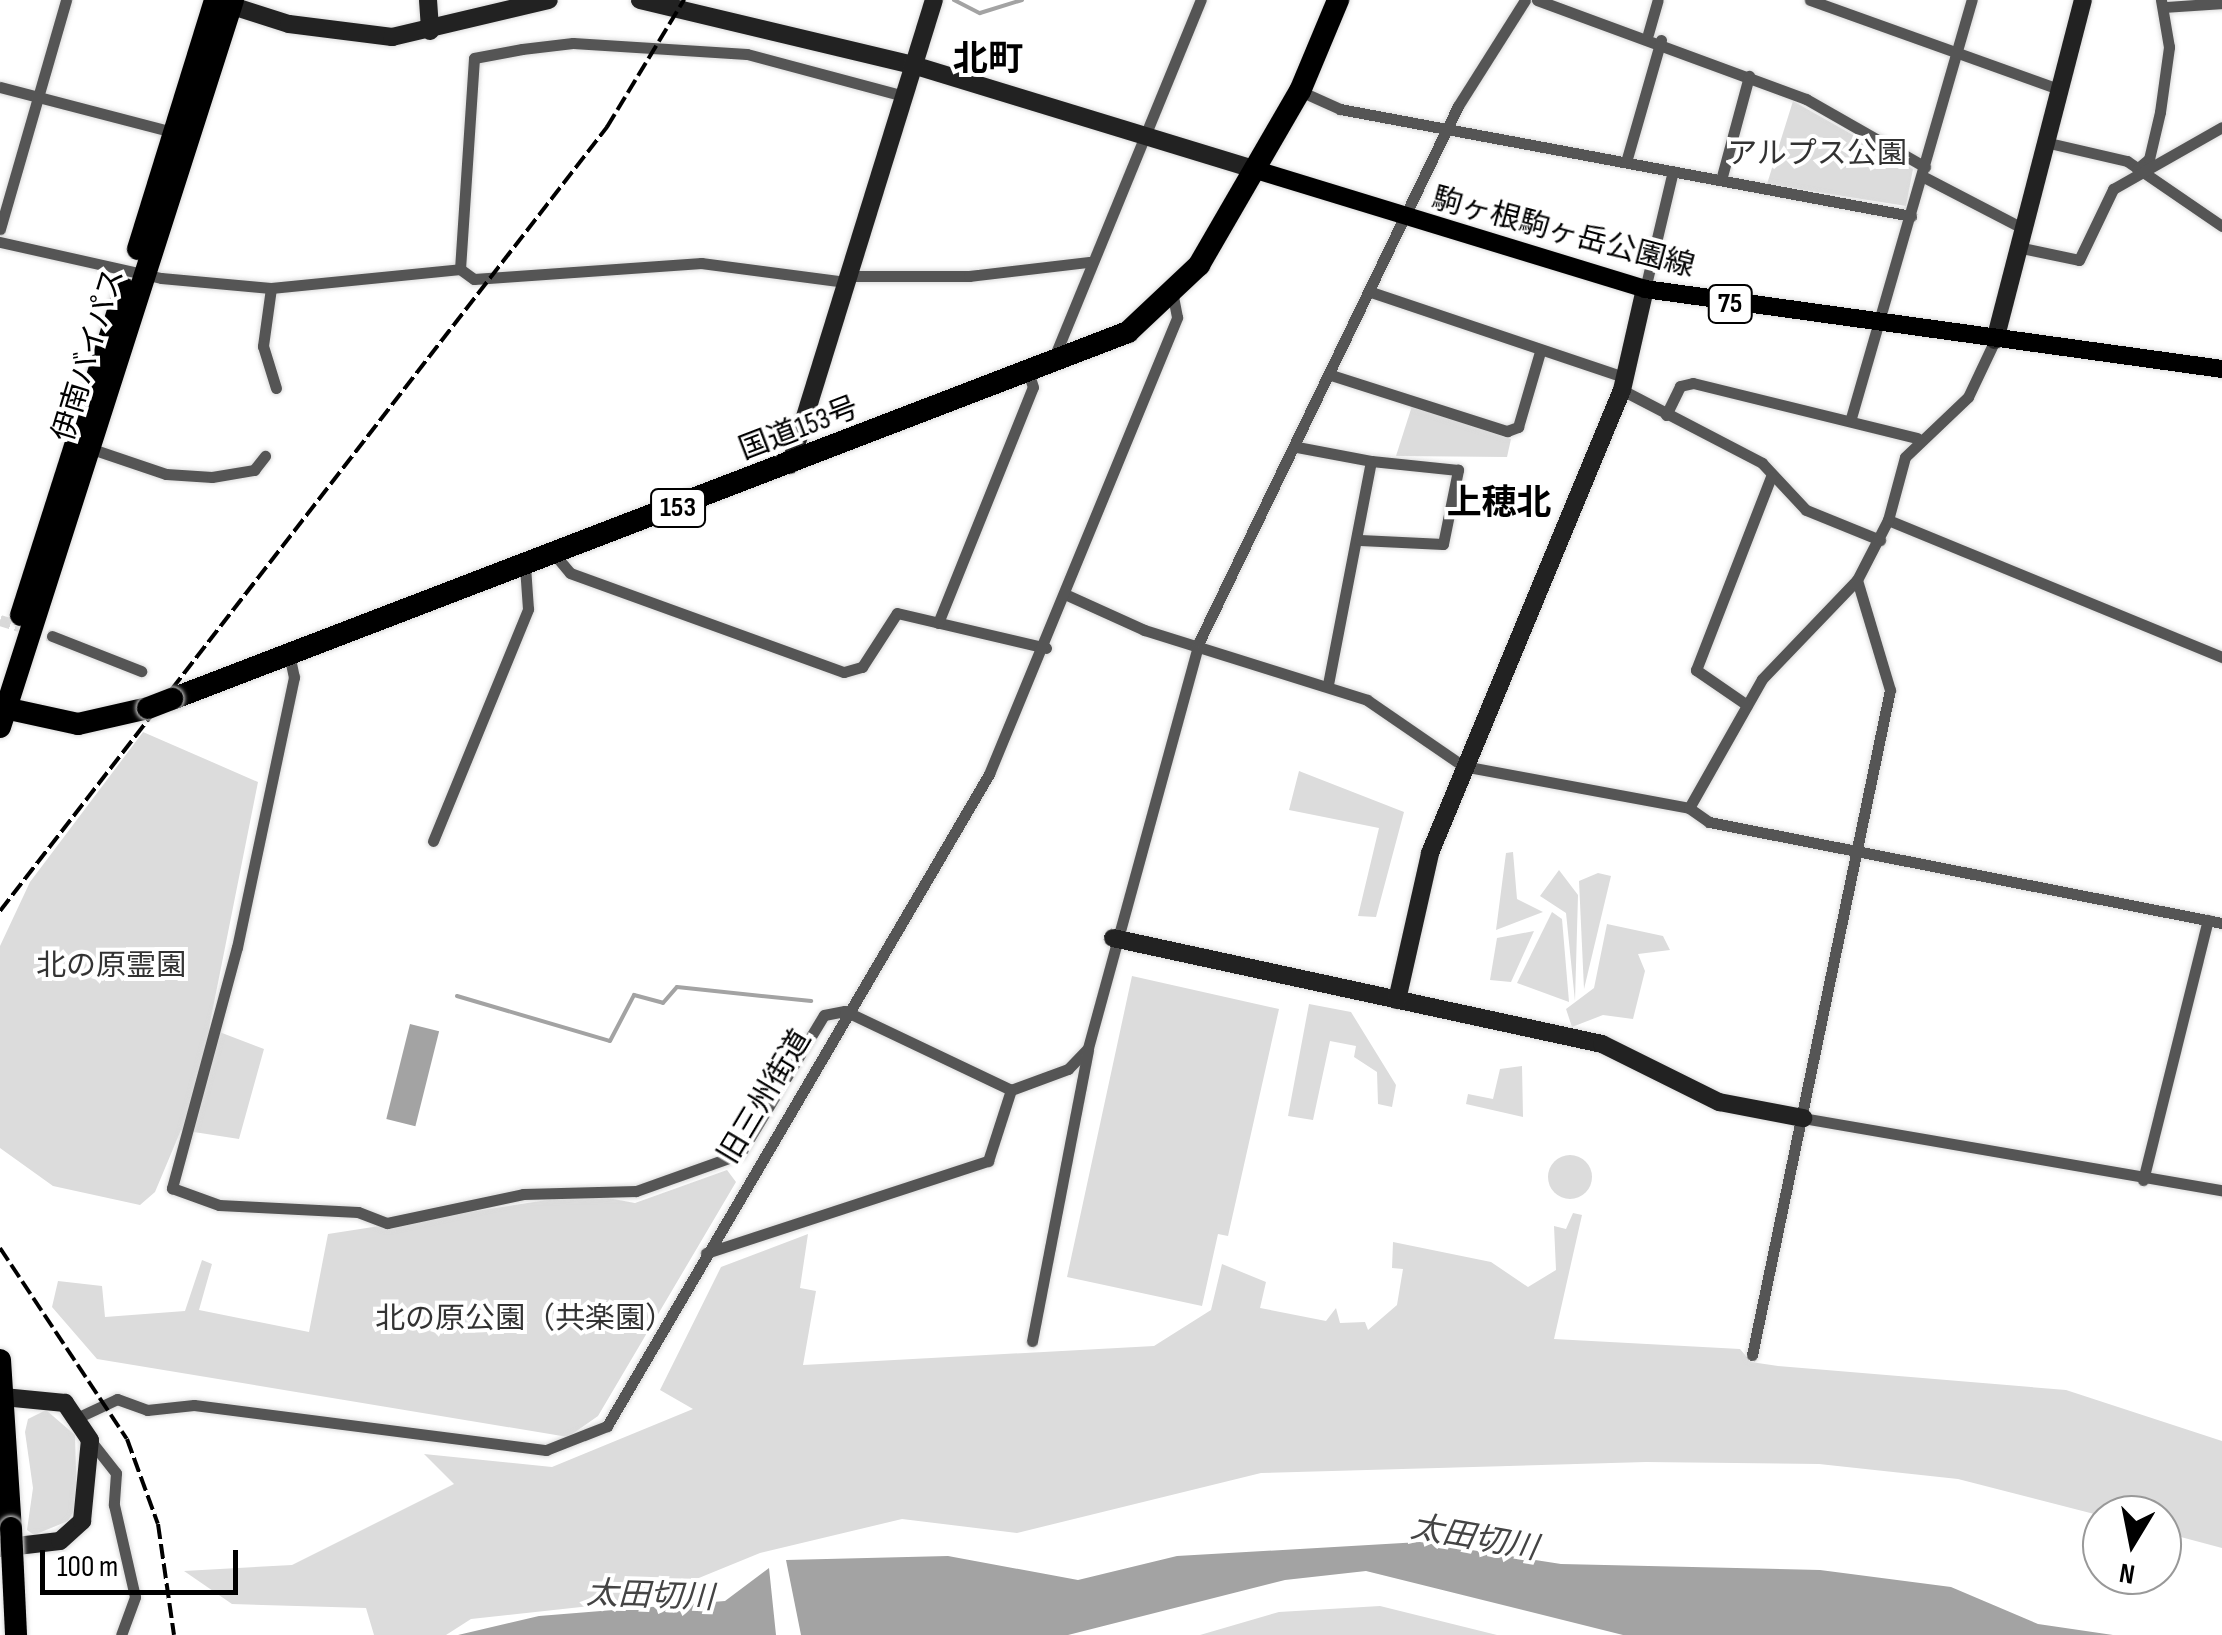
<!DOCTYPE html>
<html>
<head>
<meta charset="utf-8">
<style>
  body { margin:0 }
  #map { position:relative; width:2222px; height:1635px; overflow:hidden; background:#fff; font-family:"Sofia Sans Condensed","Noto Sans JP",sans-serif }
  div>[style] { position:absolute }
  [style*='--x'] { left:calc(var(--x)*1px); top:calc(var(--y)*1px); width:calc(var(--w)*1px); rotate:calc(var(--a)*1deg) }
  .green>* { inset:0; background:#dcdcdc }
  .round { border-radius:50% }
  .water>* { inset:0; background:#a3a3a3; transform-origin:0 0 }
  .stream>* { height:4px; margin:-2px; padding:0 2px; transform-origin:2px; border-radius:2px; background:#a3a3a3 }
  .street-tunnel>* { height:11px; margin-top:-5.5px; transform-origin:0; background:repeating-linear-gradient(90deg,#d9d9d9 0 11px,transparent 0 16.5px) }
  .roads { filter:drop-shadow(0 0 2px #dbdbdb) drop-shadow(0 0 2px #dbdbdb) }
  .street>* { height:11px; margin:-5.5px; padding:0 5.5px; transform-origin:5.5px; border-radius:5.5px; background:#555 }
  .secondary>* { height:18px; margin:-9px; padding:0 9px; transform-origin:9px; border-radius:9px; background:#222 }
  .primary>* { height:18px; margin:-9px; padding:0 9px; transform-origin:9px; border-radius:9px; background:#000 }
  .highway>* { height:22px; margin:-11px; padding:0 11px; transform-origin:11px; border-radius:11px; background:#000 }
  .rail>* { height:4px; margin-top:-2px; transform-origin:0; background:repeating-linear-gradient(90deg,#000 0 15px,transparent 0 20px) }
  .bridges { filter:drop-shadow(0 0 2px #dbdbdb) drop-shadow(0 0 2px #dbdbdb) }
  .highway-bridge>* { height:22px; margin:-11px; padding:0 11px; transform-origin:11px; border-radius:11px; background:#000 }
  span { translate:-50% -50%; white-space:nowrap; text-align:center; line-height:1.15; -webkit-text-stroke:8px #fff; paint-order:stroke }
  .shield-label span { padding:2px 8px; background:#fff; border:2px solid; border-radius:8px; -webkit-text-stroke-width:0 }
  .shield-label { font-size:28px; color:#000; font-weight:700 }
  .park-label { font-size:30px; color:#333 }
  .street-label { font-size:30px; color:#000 }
  .water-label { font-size:32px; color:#444; font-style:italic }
  .quarter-label { font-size:35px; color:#000; font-weight:700 }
  .north { position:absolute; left:2082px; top:1495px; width:100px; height:100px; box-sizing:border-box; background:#fff; border:2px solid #999; border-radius:50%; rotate:190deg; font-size:28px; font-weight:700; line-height:40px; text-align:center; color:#000 }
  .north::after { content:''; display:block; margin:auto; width:35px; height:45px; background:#000; clip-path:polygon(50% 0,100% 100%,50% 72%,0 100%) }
  .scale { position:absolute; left:40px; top:1550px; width:198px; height:45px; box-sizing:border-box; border:5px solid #000; border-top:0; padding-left:12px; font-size:30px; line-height:35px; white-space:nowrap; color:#000; -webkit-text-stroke:8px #fff; paint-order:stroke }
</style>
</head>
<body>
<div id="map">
  <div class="green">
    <div style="clip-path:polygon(1793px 101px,1913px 169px,1906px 206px,1767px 184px)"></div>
    <div style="clip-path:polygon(1412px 406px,1511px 439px,1507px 457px,1396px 456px)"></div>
    <div style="clip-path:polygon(143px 732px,258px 782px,209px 1028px,264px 1049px,239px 1139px,181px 1130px,155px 1192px,140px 1205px,53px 1186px,0 1148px,0 946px,30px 882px)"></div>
    <div style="clip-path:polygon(1299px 771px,1404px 812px,1376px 917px,1358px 916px,1379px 828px,1289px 810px)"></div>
    <div style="clip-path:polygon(1513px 852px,1517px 899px,1543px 912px,1496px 930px,1506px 853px)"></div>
    <div style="clip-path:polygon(1559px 870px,1578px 895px,1575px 1001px,1566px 913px,1540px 896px)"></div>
    <div style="clip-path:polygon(1598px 873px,1611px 876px,1584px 989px,1579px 881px)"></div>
    <div style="clip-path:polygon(1552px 912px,1562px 919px,1569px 1002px,1517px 983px)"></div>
    <div style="clip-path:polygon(1607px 924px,1663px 936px,1670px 950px,1638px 954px,1645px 971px,1633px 1019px,1603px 1015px,1572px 1027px,1566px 1009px,1594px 988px)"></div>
    <div style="clip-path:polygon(1534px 931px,1511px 982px,1490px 980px,1497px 938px)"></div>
    <div style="clip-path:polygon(1132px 976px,1279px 1009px,1228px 1236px,1218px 1234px,1202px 1306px,1067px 1277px)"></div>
    <div style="clip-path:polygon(1309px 1004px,1351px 1012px,1396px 1085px,1392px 1107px,1378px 1104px,1377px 1072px,1354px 1057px,1356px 1046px,1330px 1041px,1313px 1120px,1288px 1116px)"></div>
    <div style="clip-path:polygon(1522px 1066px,1523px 1117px,1466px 1104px,1468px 1094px,1493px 1099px,1500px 1069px)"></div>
    <div class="round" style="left:1548px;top:1155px;width:44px;height:44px"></div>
    <div style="clip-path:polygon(727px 1170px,736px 1182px,598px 1416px,568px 1437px,97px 1359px,52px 1307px,58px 1281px,102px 1286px,105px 1317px,185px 1311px,202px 1260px,212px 1264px,199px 1310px,309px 1332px,328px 1234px,586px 1194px,635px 1203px)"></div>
    <div style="clip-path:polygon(1573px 1213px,1582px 1215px,1554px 1339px,1740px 1349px,1751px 1362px,1778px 1366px,2066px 1390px,2222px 1441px,2222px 1548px,2162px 1532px,2162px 1515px,2102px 1516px,1958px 1479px,1819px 1464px,1646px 1462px,1261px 1473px,1017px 1533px,902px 1519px,760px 1553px,645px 1600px,471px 1619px,446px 1635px,374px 1635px,366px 1608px,232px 1604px,184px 1571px,292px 1565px,454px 1484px,424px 1454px,552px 1467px,693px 1409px,660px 1390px,721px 1267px,808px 1234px,800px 1288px,816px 1291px,803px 1365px,1154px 1346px,1211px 1310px,1222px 1264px,1266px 1282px,1260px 1308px,1326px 1321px,1336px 1308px,1340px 1323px,1365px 1322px,1368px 1330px,1397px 1305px,1403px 1269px,1392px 1268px,1393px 1242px,1491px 1262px,1528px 1287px,1556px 1270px,1554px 1226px,1566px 1229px)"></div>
    <div style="clip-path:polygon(46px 1410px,75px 1435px,77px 1505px,68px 1521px,34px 1535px,27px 1530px,33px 1488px,25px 1432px,28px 1419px)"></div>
    <div style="clip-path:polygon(1380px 1606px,1497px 1635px,1200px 1635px,1279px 1612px)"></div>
  </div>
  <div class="water">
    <div style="left:410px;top:1024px;width:30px;height:98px;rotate:14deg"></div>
    <div style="clip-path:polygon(1420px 1542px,1561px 1564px,1820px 1570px,1951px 1587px,2038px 1624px,2113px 1635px,1623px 1635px,1366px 1571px,1285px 1580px,1068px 1635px,801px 1635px,786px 1560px,948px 1556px,1078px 1580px,1177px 1556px)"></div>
    <div style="clip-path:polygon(769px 1568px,776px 1635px,458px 1635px,539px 1616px,725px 1601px)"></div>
  </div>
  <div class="stream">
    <div style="--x:954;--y:0;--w:29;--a:27"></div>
    <div style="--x:980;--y:13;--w:44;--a:-17.2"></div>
    <div style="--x:457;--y:996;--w:159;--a:16.4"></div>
    <div style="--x:610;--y:1041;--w:52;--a:-62.4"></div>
    <div style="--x:634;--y:995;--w:30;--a:15"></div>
    <div style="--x:663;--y:1003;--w:21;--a:-49"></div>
    <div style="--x:677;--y:987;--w:135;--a:6"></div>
  </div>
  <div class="street-tunnel">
    <div style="--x:0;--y:620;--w:54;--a:17.1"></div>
  </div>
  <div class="roads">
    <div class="street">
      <div style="--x:1537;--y:0;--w:287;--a:20.2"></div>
      <div style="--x:1806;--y:99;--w:137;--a:29.7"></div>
      <div style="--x:1810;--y:0;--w:267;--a:19.7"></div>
      <div style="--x:2165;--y:7;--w:57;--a:-4"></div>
      <div style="--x:1648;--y:34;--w:35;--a:-74"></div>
      <div style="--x:0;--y:87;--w:182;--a:14.6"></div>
      <div style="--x:1300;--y:91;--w:44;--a:24.2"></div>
      <div style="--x:1340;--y:109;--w:581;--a:10.61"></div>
      <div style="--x:2049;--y:143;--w:80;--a:13"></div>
      <div style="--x:2127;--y:161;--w:115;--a:34.4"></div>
      <div style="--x:1626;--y:162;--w:127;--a:-74"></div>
      <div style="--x:2137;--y:169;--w:16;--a:-40"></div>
      <div style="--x:2149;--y:159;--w:48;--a:-76.8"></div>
      <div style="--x:2160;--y:112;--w:66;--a:-82.1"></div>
      <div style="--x:2169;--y:47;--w:48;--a:-99.7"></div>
      <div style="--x:1922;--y:176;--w:117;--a:27.4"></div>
      <div style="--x:1721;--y:180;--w:108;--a:-74.9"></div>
      <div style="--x:0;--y:229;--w:238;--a:-73.9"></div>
      <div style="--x:0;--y:242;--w:165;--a:12.6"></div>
      <div style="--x:161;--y:278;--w:110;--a:5.2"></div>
      <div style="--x:271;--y:288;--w:190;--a:-5.7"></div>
      <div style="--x:460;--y:269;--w:211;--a:-86.2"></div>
      <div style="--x:474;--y:58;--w:49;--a:-10.6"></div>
      <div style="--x:522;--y:49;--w:51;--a:-6.7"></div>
      <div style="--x:573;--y:43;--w:174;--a:3.6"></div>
      <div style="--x:747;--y:54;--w:163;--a:15"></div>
      <div style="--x:2022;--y:248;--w:58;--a:11.9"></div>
      <div style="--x:2079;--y:260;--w:79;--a:-64.4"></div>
      <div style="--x:2113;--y:189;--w:125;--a:-29.6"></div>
      <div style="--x:460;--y:269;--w:17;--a:36"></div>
      <div style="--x:474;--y:279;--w:228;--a:-4"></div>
      <div style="--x:701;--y:263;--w:146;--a:7.5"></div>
      <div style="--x:848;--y:276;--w:121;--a:0"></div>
      <div style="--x:969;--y:276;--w:121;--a:-6.7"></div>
      <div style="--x:271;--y:288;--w:59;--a:97.9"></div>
      <div style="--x:263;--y:346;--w:44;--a:72.8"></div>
      <div style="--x:1645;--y:289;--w:121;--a:-76.7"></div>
      <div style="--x:1371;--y:292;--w:269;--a:18.6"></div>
      <div style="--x:1053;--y:360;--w:389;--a:-67.7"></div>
      <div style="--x:1331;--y:375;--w:185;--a:17.7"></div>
      <div style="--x:1507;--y:431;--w:12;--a:-20"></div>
      <div style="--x:1518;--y:427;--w:78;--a:-73.7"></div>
      <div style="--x:1622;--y:390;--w:158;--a:27.5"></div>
      <div style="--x:1762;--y:463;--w:64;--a:46.9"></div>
      <div style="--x:1806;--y:510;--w:80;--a:22.1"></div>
      <div style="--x:1666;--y:415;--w:32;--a:-64"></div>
      <div style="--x:1680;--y:386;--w:13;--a:-13"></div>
      <div style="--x:1693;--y:383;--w:231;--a:13.8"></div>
      <div style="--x:1851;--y:418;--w:435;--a:-73.9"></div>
      <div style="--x:1297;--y:447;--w:75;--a:10.7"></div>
      <div style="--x:1371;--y:461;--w:227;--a:100.9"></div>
      <div style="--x:92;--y:449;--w:78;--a:18.7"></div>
      <div style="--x:166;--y:474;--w:46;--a:3.7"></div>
      <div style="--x:212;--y:477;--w:43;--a:-9.5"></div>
      <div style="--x:254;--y:470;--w:18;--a:-52"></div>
      <div style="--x:1888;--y:520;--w:361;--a:22.3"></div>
      <div style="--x:1360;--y:540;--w:83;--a:2.8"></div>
      <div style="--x:1443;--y:544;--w:76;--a:-78.5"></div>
      <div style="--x:1458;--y:470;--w:87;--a:-174.1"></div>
      <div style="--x:555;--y:555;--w:23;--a:50"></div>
      <div style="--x:570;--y:573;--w:291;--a:19.9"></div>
      <div style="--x:844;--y:672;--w:19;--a:-16"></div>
      <div style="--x:862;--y:667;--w:64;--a:-57.1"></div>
      <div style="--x:897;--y:613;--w:153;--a:13.2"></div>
      <div style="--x:1067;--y:595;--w:85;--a:24.4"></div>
      <div style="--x:1144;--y:630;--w:234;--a:17.4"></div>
      <div style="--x:1367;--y:700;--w:116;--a:34.5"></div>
      <div style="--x:1463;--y:766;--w:230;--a:10.5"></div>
      <div style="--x:1689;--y:808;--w:148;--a:-60.5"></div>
      <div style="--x:1762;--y:679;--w:137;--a:-46.2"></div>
      <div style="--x:1857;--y:580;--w:68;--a:-62.7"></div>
      <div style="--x:1888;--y:520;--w:65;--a:-74.9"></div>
      <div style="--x:1905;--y:457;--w:87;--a:-43.6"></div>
      <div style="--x:1968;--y:397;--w:63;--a:-64.7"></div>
      <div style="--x:938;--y:623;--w:254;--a:-68.1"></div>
      <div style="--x:1033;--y:387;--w:13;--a:-108"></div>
      <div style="--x:52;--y:636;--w:96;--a:21.5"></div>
      <div style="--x:289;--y:654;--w:24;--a:78"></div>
      <div style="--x:294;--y:677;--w:276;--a:101.9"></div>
      <div style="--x:237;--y:947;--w:250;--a:105.1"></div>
      <div style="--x:172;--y:1188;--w:50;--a:19.9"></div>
      <div style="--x:219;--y:1205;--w:139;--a:2.9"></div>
      <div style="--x:358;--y:1212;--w:31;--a:21"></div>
      <div style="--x:387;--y:1223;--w:139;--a:-12"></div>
      <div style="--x:523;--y:1194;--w:113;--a:-1.5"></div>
      <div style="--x:636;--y:1191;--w:110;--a:-19.6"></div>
      <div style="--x:740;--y:1154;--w:162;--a:-58.9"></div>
      <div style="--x:824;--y:1015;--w:21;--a:-11"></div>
      <div style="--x:845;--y:1011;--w:184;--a:25.4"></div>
      <div style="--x:1011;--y:1090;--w:61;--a:-20.2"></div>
      <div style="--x:1068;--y:1069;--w:29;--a:-46"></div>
      <div style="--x:1088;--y:1048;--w:421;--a:-74.7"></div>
      <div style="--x:1199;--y:642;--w:595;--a:-64.21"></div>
      <div style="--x:1458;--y:106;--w:125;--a:-57.7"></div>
      <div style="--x:1747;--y:705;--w:62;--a:-145.5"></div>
      <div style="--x:1696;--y:670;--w:207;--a:-68.8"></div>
      <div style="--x:1689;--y:808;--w:24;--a:35"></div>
      <div style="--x:1709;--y:822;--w:523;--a:11.14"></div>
      <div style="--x:433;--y:841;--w:251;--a:-67.7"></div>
      <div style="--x:528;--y:609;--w:43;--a:-94"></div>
      <div style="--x:1803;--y:1118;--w:425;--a:9.8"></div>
      <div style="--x:2143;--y:1180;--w:268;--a:-76"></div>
      <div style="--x:706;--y:1253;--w:297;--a:-18.1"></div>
      <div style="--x:988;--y:1161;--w:75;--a:-72.1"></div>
      <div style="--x:1032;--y:1341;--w:295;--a:-79.1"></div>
      <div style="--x:1752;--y:1355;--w:679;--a:-78.28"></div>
      <div style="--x:1890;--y:690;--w:115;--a:-106.7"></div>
      <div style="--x:81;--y:1416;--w:40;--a:-25"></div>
      <div style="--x:117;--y:1399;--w:32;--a:20"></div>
      <div style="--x:147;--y:1410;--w:47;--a:-6.1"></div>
      <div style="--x:194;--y:1405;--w:355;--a:7.3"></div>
      <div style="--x:546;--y:1450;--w:66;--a:-21.5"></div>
      <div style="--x:607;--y:1426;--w:756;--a:-59.63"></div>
      <div style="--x:989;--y:774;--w:494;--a:-67.6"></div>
      <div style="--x:1177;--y:317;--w:20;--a:-101"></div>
      <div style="--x:90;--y:1440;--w:42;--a:51.8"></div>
      <div style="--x:116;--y:1473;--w:32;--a:94"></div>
      <div style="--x:114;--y:1505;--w:94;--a:77.1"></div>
      <div style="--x:135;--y:1597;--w:40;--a:110.2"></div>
    </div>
    <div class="secondary">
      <div style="--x:428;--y:0;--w:31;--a:86"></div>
      <div style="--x:640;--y:0;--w:281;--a:13.4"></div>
      <div style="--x:913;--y:65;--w:356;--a:17"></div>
      <div style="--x:223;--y:3;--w:69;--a:17.7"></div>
      <div style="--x:289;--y:24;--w:104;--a:7.2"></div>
      <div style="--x:392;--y:37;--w:161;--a:-13.3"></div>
      <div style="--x:1995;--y:340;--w:351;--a:-75.5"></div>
      <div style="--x:790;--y:465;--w:487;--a:-72.8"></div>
      <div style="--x:1113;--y:938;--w:500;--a:12.23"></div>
      <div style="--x:1602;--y:1044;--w:131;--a:26.4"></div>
      <div style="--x:1719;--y:1102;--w:86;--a:10.8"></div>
      <div style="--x:1397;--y:1000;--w:151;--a:-77.3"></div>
      <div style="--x:1430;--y:853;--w:501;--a:-67.48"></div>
      <div style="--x:1622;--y:390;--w:104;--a:-77.2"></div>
      <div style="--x:0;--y:1548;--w:60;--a:-6.7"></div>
      <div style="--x:60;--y:1541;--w:30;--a:-42"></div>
      <div style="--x:82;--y:1521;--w:81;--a:-84.4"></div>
      <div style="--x:90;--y:1440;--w:45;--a:-124"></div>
      <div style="--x:65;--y:1403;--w:62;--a:-174.5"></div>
    </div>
    <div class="primary">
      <div style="--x:1253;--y:169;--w:410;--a:17"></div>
      <div style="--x:1645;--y:289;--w:583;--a:7.89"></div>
    </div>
    <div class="highway">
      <div style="--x:138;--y:249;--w:261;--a:-72.8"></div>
      <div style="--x:21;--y:615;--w:342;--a:-72.3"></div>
      <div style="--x:172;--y:699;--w:1024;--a:-21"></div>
      <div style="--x:1128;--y:332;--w:98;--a:-43.3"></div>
      <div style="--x:1199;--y:265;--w:201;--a:-59.9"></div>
      <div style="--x:1300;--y:91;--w:99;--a:-67.3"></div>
      <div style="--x:0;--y:707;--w:80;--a:12.3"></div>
      <div style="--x:78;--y:724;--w:72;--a:-12.9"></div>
      <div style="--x:0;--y:727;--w:763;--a:-72.23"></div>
      <div style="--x:0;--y:1360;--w:168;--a:86.3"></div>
    </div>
  </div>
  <div class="rail">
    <div style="--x:0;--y:911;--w:992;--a:-52.25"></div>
    <div style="--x:607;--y:127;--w:149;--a:-58.8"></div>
    <div style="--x:0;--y:1248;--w:229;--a:56.4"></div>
    <div style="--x:127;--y:1439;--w:90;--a:70"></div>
    <div style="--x:158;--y:1524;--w:112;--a:81.8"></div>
  </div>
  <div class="bridges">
    <div class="highway-bridge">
      <div style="--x:148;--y:708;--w:26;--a:-21"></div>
      <div style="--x:11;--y:1528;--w:107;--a:87.3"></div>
    </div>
  </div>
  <div class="shield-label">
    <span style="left:1730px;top:304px">75</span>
    <span style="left:678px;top:508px">153</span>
  </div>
  <div class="park-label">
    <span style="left:1817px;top:154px">アルプス公園</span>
    <span style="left:111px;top:966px">北の原霊園</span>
    <span style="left:525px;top:1319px">北の原公園（共楽園）</span>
  </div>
  <div class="street-label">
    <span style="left:1563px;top:233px;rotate:15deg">駒ヶ根駒ヶ岳公園線</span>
    <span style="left:89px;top:355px;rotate:-73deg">伊南バイパス</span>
    <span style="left:799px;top:429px;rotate:-21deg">国道153号</span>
    <span style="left:765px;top:1097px;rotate:-59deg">旧三州街道</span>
  </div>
  <div class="water-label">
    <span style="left:1474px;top:1539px;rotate:10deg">太田切川</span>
    <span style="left:650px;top:1597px;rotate:2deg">太田切川</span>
  </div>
  <div class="quarter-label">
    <span style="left:988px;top:60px">北町</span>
    <span style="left:1499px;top:504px">上穂北</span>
  </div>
  <div class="north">N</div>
  <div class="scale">100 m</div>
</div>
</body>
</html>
